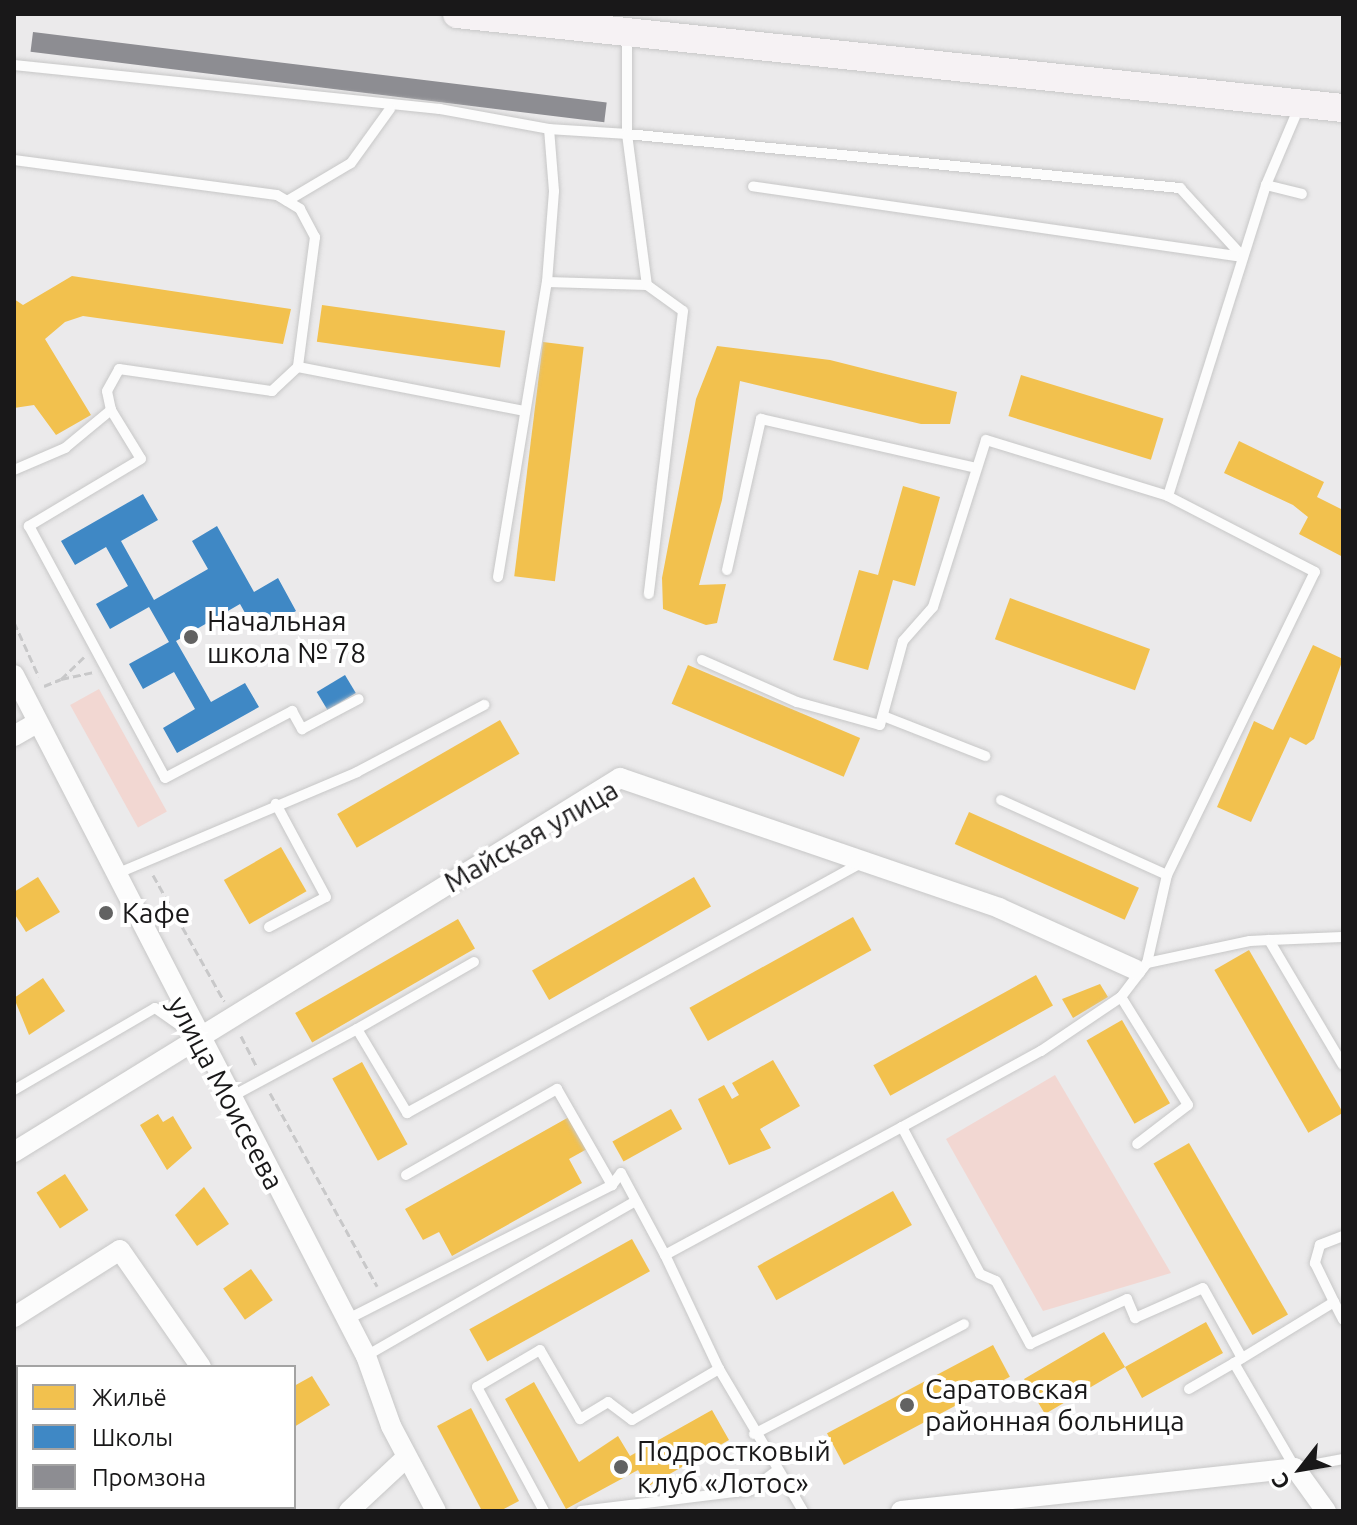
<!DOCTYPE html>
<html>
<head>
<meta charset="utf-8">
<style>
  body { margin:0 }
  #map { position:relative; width:1357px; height:1525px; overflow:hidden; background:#ebeaeb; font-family:Ubuntu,sans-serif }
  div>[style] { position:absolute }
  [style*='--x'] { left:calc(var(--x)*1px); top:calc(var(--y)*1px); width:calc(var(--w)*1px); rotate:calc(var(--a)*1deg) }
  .green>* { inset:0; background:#f2d7d2; transform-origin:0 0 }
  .homes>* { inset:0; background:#f2c14e; transform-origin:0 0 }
  .schools>* { inset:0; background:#3f88c5; transform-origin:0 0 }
  .industry>* { inset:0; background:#8d8d92; transform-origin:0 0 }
  .path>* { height:3px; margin-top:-1.5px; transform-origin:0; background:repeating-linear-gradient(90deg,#c8c8c9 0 8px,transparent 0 12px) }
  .roads { filter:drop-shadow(0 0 2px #c7c7c7) drop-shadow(0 0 2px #c7c7c7) }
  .lane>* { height:10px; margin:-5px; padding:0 5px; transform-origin:5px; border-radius:5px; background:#fcfcfc }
  .street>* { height:20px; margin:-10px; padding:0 10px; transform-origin:10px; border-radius:10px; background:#fcfcfc }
  .secondary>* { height:28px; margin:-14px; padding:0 14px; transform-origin:14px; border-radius:14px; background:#f6f2f4 }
  .dots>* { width:22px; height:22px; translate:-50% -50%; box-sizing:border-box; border:4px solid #fff; border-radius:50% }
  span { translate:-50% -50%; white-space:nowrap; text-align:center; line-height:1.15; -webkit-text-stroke:8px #fff; paint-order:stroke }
  .poi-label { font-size:28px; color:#191819 }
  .left { translate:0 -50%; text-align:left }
  .street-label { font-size:28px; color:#191819 }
  .frame { position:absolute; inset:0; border:16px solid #191819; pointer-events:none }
  .legend { position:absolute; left:16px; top:1365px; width:280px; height:144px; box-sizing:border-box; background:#fff; border:2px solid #a3a3a3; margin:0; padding:10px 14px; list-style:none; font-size:24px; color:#191819 }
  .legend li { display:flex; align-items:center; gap:16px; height:40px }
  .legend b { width:40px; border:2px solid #a3a3a3 }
  .north { position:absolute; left:1261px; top:1429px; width:80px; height:80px; -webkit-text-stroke:6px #fff; paint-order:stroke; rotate:239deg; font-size:22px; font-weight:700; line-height:32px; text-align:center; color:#191819 }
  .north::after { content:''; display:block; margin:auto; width:28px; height:36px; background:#191819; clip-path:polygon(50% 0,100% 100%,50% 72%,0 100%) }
</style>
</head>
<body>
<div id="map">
  <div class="green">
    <div style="left:99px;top:689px;width:140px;height:33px;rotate:61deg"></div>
    <div style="clip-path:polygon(1055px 1075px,1171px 1273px,1043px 1311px,946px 1139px)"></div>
  </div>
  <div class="homes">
    <div style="clip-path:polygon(72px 276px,291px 309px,283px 344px,83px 316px,65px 322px,45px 339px,91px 415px,56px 435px,34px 405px,14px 408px,14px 299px,23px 305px)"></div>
    <div style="left:322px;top:305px;width:185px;height:37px;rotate:8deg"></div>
    <div style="left:543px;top:342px;width:41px;height:236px;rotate:7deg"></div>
    <div style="clip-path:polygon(717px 346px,830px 360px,957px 392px,950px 424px,921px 424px,740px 381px,722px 500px,699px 585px,726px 584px,717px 623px,706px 625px,663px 609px,662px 578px,696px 399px)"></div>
    <div style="left:1021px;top:375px;width:149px;height:43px;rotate:17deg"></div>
    <div style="clip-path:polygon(1239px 441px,1324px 482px,1317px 497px,1343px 510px,1343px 557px,1299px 534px,1308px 517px,1293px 505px,1224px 473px)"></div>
    <div style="clip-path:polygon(903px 486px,940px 497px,915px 586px,893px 580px,868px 670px,833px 660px,859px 570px,878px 575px)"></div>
    <div style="left:1010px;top:598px;width:149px;height:44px;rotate:20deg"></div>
    <div style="clip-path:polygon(1313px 645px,1343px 659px,1314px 739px,1306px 745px,1290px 737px,1251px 822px,1217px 807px,1254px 721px,1273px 730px)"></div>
    <div style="left:688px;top:665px;width:187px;height:42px;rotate:23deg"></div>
    <div style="left:500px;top:720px;width:39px;height:188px;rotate:60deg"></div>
    <div style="left:969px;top:812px;width:186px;height:35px;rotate:24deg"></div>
    <div style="left:281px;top:847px;width:51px;height:66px;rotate:60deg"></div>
    <div style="clip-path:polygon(38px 877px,60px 912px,26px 932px,14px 913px,14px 892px)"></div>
    <div style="left:694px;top:877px;width:34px;height:187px;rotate:60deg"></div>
    <div style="left:853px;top:917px;width:38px;height:187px;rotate:61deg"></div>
    <div style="left:458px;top:919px;width:34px;height:188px;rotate:60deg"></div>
    <div style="left:1249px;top:950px;width:188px;height:40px;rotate:60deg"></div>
    <div style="left:1036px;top:975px;width:35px;height:186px;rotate:61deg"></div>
    <div style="clip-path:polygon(43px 978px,65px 1011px,29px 1035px,14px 998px)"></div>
    <div style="clip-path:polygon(1100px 984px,1108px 997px,1073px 1018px,1062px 999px)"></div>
    <div style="left:1122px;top:1020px;width:96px;height:41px;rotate:60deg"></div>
    <div style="clip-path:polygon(773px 1060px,800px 1106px,760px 1129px,771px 1148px,729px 1165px,698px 1099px,724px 1085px,732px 1099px,739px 1095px,732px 1083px)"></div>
    <div style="left:362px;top:1062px;width:94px;height:34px;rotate:61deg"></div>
    <div style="left:671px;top:1109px;width:23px;height:67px;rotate:61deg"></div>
    <div style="clip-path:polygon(158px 1114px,163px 1122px,173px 1116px,192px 1148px,167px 1170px,140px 1125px)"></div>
    <div style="clip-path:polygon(569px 1117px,587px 1149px,569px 1159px,582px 1183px,452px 1256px,439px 1232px,423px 1240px,405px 1209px)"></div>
    <div style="left:1189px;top:1143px;width:198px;height:41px;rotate:60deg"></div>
    <div style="left:65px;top:1174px;width:43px;height:34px;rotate:57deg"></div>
    <div style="clip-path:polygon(204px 1187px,229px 1224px,197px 1246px,175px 1215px)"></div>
    <div style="left:893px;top:1191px;width:39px;height:155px;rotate:61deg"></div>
    <div style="left:632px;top:1239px;width:37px;height:186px;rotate:61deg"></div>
    <div style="left:251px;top:1269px;width:38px;height:34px;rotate:55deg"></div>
    <div style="clip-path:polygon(1206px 1322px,1223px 1353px,1142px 1398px,1125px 1367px,1045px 1414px,1024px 1379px,1104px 1332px,1125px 1367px)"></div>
    <div style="left:993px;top:1345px;width:36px;height:188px;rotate:62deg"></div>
    <div style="clip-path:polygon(14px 1373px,18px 1379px,14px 1412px)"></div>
    <div style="clip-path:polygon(312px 1376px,330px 1405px,294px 1427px,294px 1386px)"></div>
    <div style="clip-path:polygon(534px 1382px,579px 1462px,618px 1436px,630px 1456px,712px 1410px,729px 1440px,647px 1487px,638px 1470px,566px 1509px,505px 1399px)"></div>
    <div style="clip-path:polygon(471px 1408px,519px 1501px,500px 1511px,482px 1511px,437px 1426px)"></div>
  </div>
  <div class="schools">
    <div style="clip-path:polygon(143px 494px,158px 520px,121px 541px,154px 600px,208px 569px,192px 541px,217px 526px,254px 592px,278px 578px,296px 611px,257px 634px,240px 604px,176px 641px,211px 702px,245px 683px,259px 707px,177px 753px,163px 728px,195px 709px,174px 672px,143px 689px,129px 664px,169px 642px,149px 607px,110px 629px,96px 604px,128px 586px,106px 547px,75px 565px,61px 541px)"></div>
    <div style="left:345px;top:675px;width:21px;height:33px;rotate:59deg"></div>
  </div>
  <div class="industry">
    <div style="left:33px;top:32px;width:578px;height:20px;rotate:7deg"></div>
  </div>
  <div class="path">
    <div style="--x:14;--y:622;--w:60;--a:65.6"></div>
    <div style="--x:84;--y:657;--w:32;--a:136"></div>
    <div style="--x:61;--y:679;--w:33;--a:-12"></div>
    <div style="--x:44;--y:686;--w:18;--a:-22"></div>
    <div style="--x:153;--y:875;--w:145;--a:60.6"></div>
    <div style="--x:241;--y:1036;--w:33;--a:63"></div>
    <div style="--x:270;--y:1093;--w:221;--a:61"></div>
  </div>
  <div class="roads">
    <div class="lane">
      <div style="--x:627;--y:34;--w:100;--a:90"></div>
      <div style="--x:627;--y:134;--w:556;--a:5.58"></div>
      <div style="--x:1180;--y:188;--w:93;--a:47.6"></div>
      <div style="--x:1243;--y:257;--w:495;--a:-171.8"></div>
      <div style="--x:14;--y:65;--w:428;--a:5.9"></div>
      <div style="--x:440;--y:109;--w:111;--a:10.4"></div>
      <div style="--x:14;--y:160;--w:265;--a:7.6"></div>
      <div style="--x:277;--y:195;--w:27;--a:31"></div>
      <div style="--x:300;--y:209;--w:32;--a:62"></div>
      <div style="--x:315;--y:237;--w:131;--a:97.5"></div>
      <div style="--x:1266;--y:185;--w:37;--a:14"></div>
      <div style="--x:287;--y:201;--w:74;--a:-30.7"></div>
      <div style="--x:351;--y:163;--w:67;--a:-54.2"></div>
      <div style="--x:547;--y:282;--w:100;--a:1.7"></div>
      <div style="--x:647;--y:285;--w:44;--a:35.8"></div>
      <div style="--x:683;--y:311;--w:285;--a:96.9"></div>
      <div style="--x:111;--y:410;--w:57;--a:58.5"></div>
      <div style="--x:141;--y:459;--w:131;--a:149.1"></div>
      <div style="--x:29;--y:526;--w:286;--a:61.6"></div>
      <div style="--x:165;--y:778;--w:144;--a:-27.8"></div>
      <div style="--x:292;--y:711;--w:21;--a:61"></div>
      <div style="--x:302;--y:729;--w:64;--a:-27.8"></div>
      <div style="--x:14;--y:470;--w:56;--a:-23.3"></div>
      <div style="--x:65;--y:448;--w:60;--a:-39.6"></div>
      <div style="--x:111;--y:410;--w:19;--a:-102"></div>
      <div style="--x:107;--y:391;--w:25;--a:-61"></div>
      <div style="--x:119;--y:369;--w:155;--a:8.2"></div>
      <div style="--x:272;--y:391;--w:35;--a:-43"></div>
      <div style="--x:298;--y:367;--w:230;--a:11"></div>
      <div style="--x:727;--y:570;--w:155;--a:-77.3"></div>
      <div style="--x:761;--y:419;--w:221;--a:12.8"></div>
      <div style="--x:498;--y:577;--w:299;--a:-80.6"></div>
      <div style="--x:547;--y:282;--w:91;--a:-85.6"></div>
      <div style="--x:554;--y:191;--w:62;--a:-94.6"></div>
      <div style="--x:549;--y:129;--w:78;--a:3.7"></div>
      <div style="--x:627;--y:134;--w:152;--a:82.5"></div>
      <div style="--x:702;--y:660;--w:104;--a:23.9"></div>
      <div style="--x:797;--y:702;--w:86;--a:15.5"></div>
      <div style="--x:880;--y:725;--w:87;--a:-74.7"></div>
      <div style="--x:903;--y:641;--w:45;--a:-48.6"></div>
      <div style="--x:933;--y:607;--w:175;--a:-72.4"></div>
      <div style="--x:986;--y:440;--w:190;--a:17.1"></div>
      <div style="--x:1168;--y:496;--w:326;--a:-72.5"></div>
      <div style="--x:1266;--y:185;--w:87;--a:-67"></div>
      <div style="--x:883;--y:716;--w:110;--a:21.4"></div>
      <div style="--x:1001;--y:800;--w:182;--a:24.3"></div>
      <div style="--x:1167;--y:875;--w:337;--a:-64"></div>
      <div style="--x:1315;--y:572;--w:165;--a:-152.7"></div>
      <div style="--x:116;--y:874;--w:262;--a:-22.9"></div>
      <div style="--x:357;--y:772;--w:144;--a:-27.8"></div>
      <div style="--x:269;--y:927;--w:64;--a:-27.8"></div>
      <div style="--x:326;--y:897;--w:106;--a:-118.3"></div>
      <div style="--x:1269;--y:940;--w:74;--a:-2.3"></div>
      <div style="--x:474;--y:962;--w:135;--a:150.2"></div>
      <div style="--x:357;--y:1029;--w:98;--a:59.2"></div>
      <div style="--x:407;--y:1113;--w:516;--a:-28.85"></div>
      <div style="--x:1147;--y:963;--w:90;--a:-77.2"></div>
      <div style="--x:1121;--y:997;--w:127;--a:58.2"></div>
      <div style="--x:1188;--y:1105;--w:64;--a:142.6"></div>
      <div style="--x:14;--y:1090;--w:163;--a:-30.2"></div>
      <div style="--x:155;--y:1008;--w:49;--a:35"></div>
      <div style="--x:229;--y:1098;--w:145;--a:-28.3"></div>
      <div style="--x:902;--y:1127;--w:158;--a:-28.7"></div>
      <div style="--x:1041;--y:1051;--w:97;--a:-34"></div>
      <div style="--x:1121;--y:997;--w:43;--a:-52.6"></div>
      <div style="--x:1147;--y:963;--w:105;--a:-12.1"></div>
      <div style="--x:1250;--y:941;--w:19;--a:-3"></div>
      <div style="--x:1269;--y:940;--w:145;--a:59.4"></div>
      <div style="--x:406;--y:1175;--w:174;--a:-29.7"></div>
      <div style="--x:557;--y:1089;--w:111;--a:60.2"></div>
      <div style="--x:1343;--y:1236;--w:25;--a:159"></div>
      <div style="--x:1320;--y:1245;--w:19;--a:106"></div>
      <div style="--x:1315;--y:1263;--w:43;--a:64"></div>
      <div style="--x:1334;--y:1302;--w:117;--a:148.6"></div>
      <div style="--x:1234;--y:1363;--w:121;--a:59.8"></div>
      <div style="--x:1295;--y:1468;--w:49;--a:-10.6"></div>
      <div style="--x:1334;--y:1302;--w:20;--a:63"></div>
      <div style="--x:346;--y:1320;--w:298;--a:-26.9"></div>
      <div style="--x:612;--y:1185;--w:15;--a:-53"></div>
      <div style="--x:621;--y:1173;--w:93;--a:61.8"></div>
      <div style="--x:366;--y:1356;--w:311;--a:-29.9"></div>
      <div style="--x:1189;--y:1389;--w:52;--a:-30"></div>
      <div style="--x:754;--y:1434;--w:237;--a:-27.6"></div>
      <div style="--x:544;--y:1511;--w:141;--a:-118.4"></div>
      <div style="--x:477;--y:1387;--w:73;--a:-30.4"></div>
      <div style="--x:540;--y:1350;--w:80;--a:59.9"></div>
      <div style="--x:580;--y:1419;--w:33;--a:-31"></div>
      <div style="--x:608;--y:1402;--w:30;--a:37"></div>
      <div style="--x:632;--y:1420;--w:101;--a:-30.4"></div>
      <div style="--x:581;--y:1511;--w:171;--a:-7"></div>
      <div style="--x:751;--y:1490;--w:30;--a:-37"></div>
      <div style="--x:803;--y:1511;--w:165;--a:-120.6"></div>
      <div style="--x:719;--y:1369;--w:126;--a:-115.3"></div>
      <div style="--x:665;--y:1255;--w:269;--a:-28.4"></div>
      <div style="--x:902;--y:1127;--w:166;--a:62"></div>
      <div style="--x:980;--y:1274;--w:17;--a:24"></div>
      <div style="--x:996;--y:1281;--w:72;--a:61.6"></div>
      <div style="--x:1030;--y:1344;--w:107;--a:-24.9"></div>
      <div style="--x:1127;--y:1299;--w:21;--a:67"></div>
      <div style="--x:1135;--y:1318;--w:74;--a:-23.8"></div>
      <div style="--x:1203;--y:1288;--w:80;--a:60.9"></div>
    </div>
    <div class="street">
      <div style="--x:14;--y:675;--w:767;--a:62.67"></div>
      <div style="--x:366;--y:1356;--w:74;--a:70.3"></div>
      <div style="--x:391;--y:1426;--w:96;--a:62.1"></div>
      <div style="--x:14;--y:736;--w:24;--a:-30"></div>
      <div style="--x:14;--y:1152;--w:712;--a:-31.68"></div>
      <div style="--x:620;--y:778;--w:401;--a:18.9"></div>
      <div style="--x:999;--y:908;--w:150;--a:24.3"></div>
      <div style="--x:14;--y:1317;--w:125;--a:-32.3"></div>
      <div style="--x:120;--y:1250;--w:142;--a:55.3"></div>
      <div style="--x:59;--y:1511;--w:7;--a:-34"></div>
      <div style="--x:349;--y:1511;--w:79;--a:-43"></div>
      <div style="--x:901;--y:1511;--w:396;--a:-6.2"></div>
      <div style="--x:1295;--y:1468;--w:53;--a:54.2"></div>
    </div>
    <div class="secondary">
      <div style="--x:457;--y:14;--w:891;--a:6.06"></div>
    </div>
  </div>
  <div class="dots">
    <div style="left:191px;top:637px;background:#626262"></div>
    <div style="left:106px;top:913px;background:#626262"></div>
    <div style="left:907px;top:1405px;background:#626262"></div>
    <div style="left:621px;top:1467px;background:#626262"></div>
  </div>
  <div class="poi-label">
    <span class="left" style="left:207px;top:637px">Начальная<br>школа № 78</span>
    <span class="left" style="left:122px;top:913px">Кафе</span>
    <span class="left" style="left:925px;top:1405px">Саратовская<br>районная больница</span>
    <span class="left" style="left:637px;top:1467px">Подростковый<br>клуб «Лотос»</span>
  </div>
  <div class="street-label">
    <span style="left:531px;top:836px;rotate:-30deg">Майская улица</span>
    <span style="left:226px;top:1093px;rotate:62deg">улица Моисеева</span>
  </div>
  <div class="frame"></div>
  <ul class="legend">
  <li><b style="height:22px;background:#f2c14e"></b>Жильё</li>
  <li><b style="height:22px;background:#3f88c5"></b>Школы</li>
  <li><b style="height:22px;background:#8d8d92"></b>Промзона</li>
  </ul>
  <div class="north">С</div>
</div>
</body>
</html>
